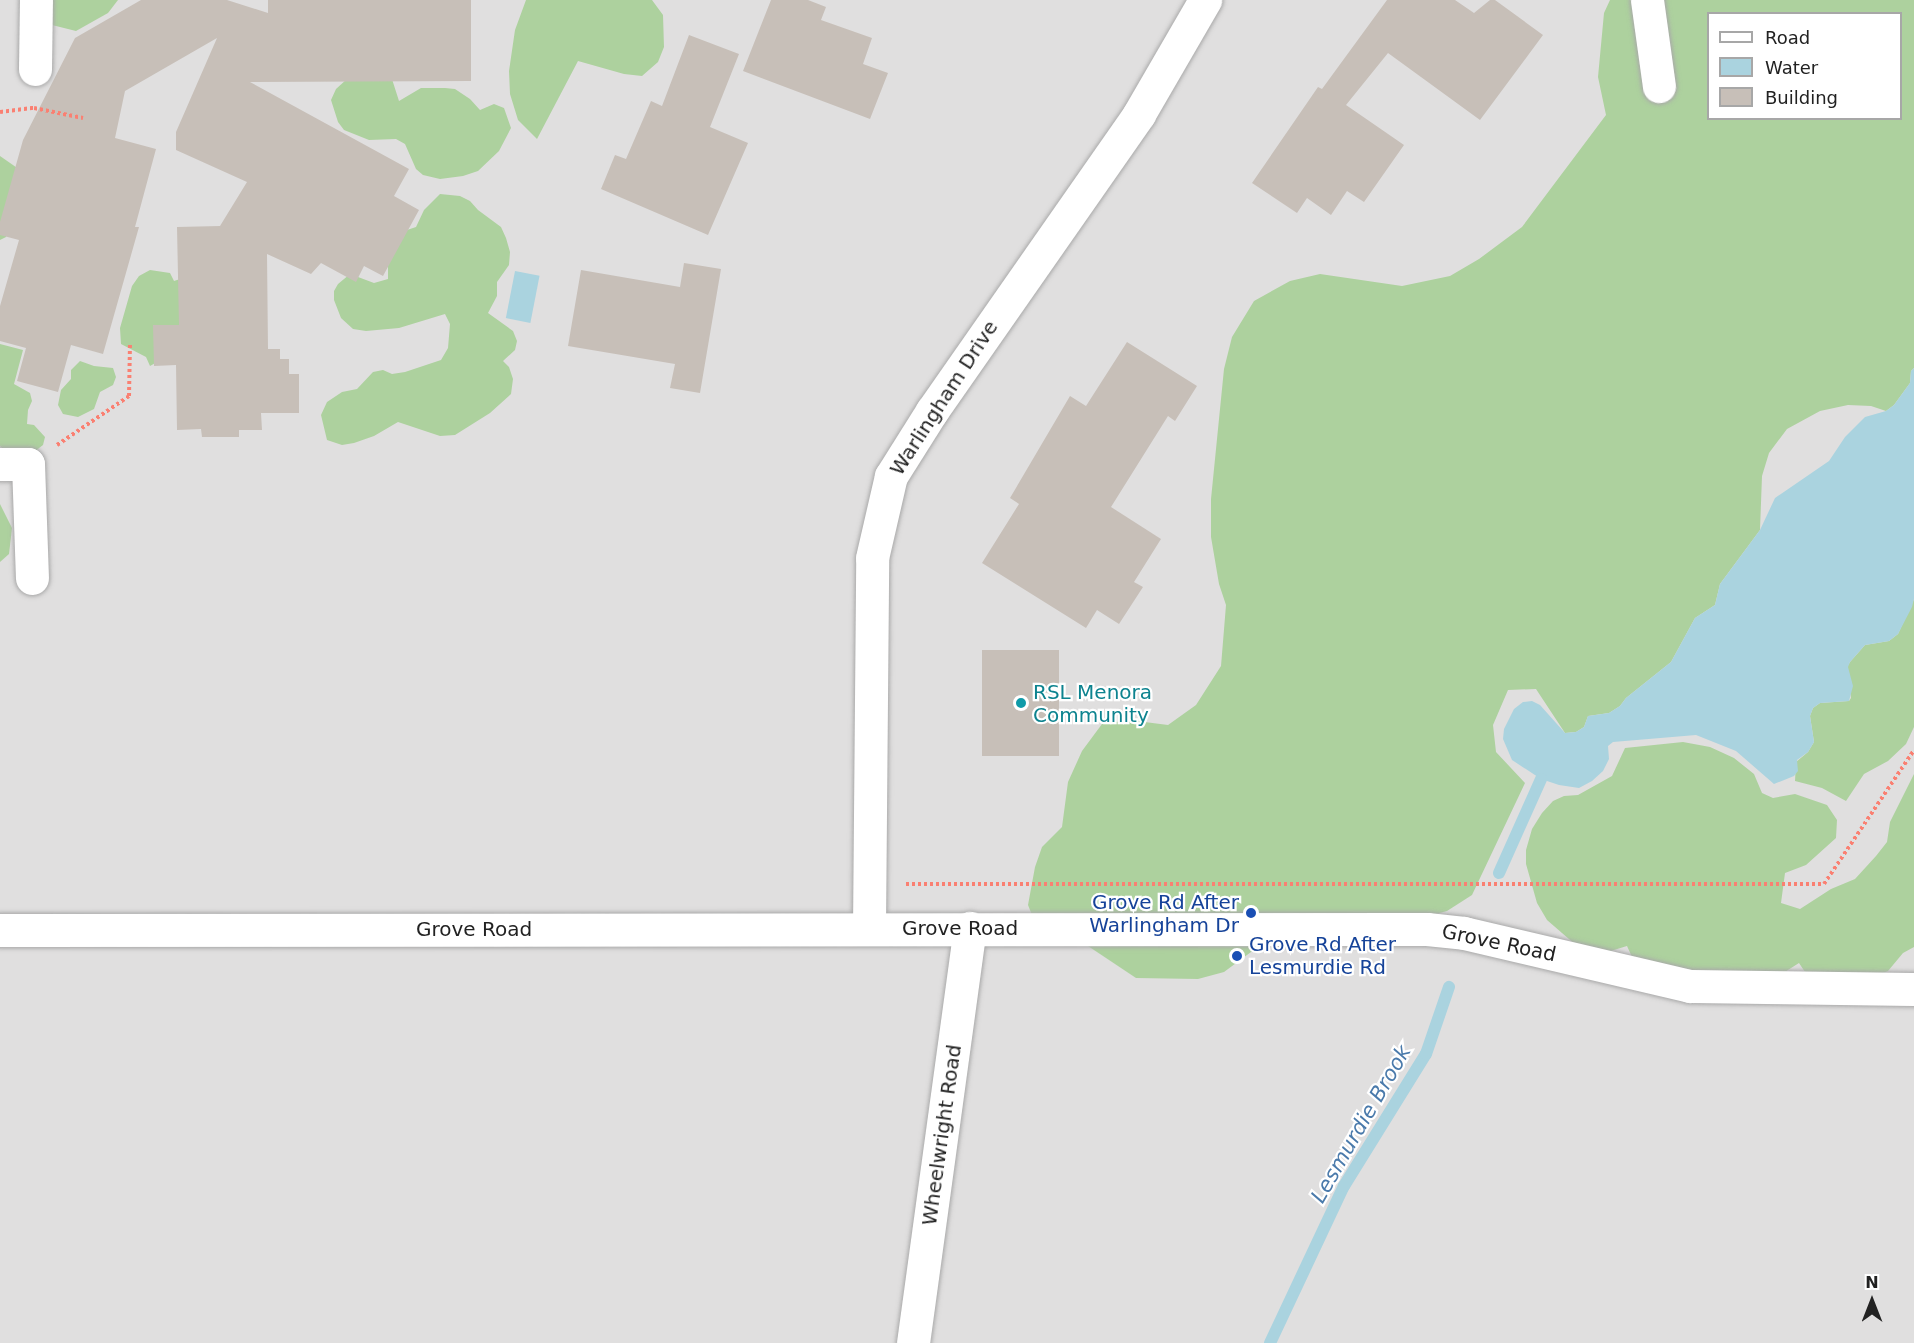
<!DOCTYPE html>
<html>
<head>
<meta charset="utf-8">
<style>
  body { margin:0 }
  #map { position:relative; width:1914px; height:1343px; overflow:hidden; background:#f2efe9; font-family:"DejaVu Sans",sans-serif }
  div>[style] { position:absolute }
  [style*='--x'] { left:calc(var(--x)*1px); top:calc(var(--y)*1px); width:calc(var(--w)*1px); rotate:calc(var(--a)*1deg) }
  .residential>* { inset:0; background:#e0dfdf }
  .forest>* { inset:0; background:#add19e }
  .water>* { inset:0; background:#aad3df; transform-origin:0 0 }
  .stream>* { height:12px; margin:-6px; padding:0 6px; transform-origin:6px; border-radius:6px; background:#aad3df }
  .building>* { inset:0; background:#c7bfb8; transform-origin:0 0 }
  .path>* { height:4px; margin-top:-2px; transform-origin:0; background:repeating-linear-gradient(90deg,#fa8072 0 3px,transparent 0 6px) }
  .roads { filter:drop-shadow(0 0 2px #a9a9a9) drop-shadow(0 0 2px #a9a9a9) }
  .minor>* { height:33px; margin:-16.5px; padding:0 16.5px; transform-origin:16.5px; border-radius:16.5px; background:#fff }
  .dots>* { width:16px; height:16px; translate:-50% -50%; box-sizing:border-box; border:3px solid #fff; border-radius:50% }
  span { translate:-50% -50%; white-space:nowrap; text-align:center; line-height:1.15; -webkit-text-stroke:4.5px #fff; paint-order:stroke }
  .street-label { font-size:20px; color:#222 }
  .culture-label { font-size:20px; color:#0d838f }
  .left { translate:0 -50%; text-align:left }
  .transit-label { font-size:20px; color:#164399 }
  .right { translate:-100% -50%; text-align:right }
  .water-label { font-size:21px; color:#4a7aab; font-style:italic }
  .legend { position:absolute; left:1707px; top:12px; width:195px; height:108px; box-sizing:border-box; background:#fff; border:2px solid #a7a7a7; margin:0; padding:8px 10px; list-style:none; font-size:18px; color:#222 }
  .legend li { display:flex; align-items:center; gap:12px; height:30px }
  .legend b { width:30px; border:2px solid #a7a7a7 }
  .north { position:absolute; left:1842px; top:1271px; width:60px; height:60px; -webkit-text-stroke:4px #fff; paint-order:stroke; rotate:0deg; font-size:16px; font-weight:700; line-height:24px; text-align:center; color:#222 }
  .north::after { content:''; display:block; margin:auto; width:21px; height:27px; background:#222; clip-path:polygon(50% 0,100% 100%,50% 72%,0 100%) }
</style>
</head>
<body>
<div id="map">
  <div class="residential">
    <div style="clip-path:polygon(evenodd,0 0,1914px 0,1914px 1343px,0 1343px,0 0,1708px 14px,1900px 14px,1900px 118px,1708px 118px,1708px 14px)"></div>
  </div>
  <div class="forest">
    <div style="clip-path:polygon(47px 0,118px 0,108px 13px,76px 31px,48px 24px)"></div>
    <div style="clip-path:polygon(526px 0,652px 0,663px 15px,664px 47px,658px 62px,642px 76px,624px 74px,578px 61px,537px 139px,518px 120px,510px 94px,509px 71px,515px 30px)"></div>
    <div style="clip-path:polygon(evenodd,1610px 0,1914px 0,1914px 368px,1911px 371px,1910px 383px,1894px 405px,1886px 411px,1871px 406px,1848px 405px,1820px 411px,1787px 429px,1769px 453px,1762px 476px,1760px 530px,1720px 584px,1715px 605px,1695px 618px,1671px 662px,1626px 698px,1620px 706px,1609px 713px,1588px 716px,1584px 727px,1576px 732px,1565px 733px,1536px 689px,1508px 690px,1493px 725px,1496px 752px,1525px 783px,1472px 895px,1447px 911px,1400px 924px,1274px 935px,1224px 972px,1198px 979px,1136px 978px,1079px 940px,1038px 930px,1028px 905px,1035px 867px,1042px 847px,1062px 827px,1068px 782px,1082px 751px,1102px 724px,1129px 720px,1168px 725px,1196px 705px,1221px 666px,1226px 605px,1219px 584px,1211px 537px,1211px 499px,1224px 369px,1232px 337px,1254px 301px,1290px 281px,1320px 274px,1402px 286px,1450px 276px,1479px 259px,1522px 227px,1606px 115px,1598px 77px,1604px 13px,1610px 0,1708px 14px,1900px 14px,1900px 118px,1708px 118px,1708px 14px)"></div>
    <div style="clip-path:polygon(391px 76px,399px 101px,421px 88px,445px 88px,455px 89px,470px 99px,480px 110px,494px 104px,504px 108px,511px 128px,499px 151px,478px 171px,463px 176px,440px 179px,423px 175px,416px 169px,405px 144px,396px 139px,369px 140px,344px 130px,338px 122px,331px 100px,336px 89px,347px 79px)"></div>
    <div style="clip-path:polygon(0 156px,23px 172px,6px 237px,0 240px)"></div>
    <div style="clip-path:polygon(440px 194px,460px 196px,470px 201px,478px 210px,501px 227px,506px 238px,510px 252px,509px 265px,497px 282px,497px 296px,488px 313px,513px 331px,517px 341px,515px 350px,503px 361px,509px 367px,513px 379px,511px 394px,490px 413px,455px 435px,440px 436px,398px 422px,374px 436px,354px 443px,342px 445px,327px 440px,321px 415px,327px 402px,342px 392px,357px 389px,373px 372px,383px 370px,392px 374px,405px 372px,441px 360px,448px 348px,450px 324px,445px 314px,399px 328px,366px 331px,353px 329px,341px 318px,334px 300px,334px 291px,338px 284px,350px 274px,374px 283px,388px 279px,388px 255px,398px 233px,416px 227px,424px 210px)"></div>
    <div style="clip-path:polygon(150px 270px,170px 273px,174px 281px,183px 278px,191px 306px,164px 358px,150px 366px,146px 357px,121px 344px,120px 328px,132px 286px,139px 276px)"></div>
    <div style="clip-path:polygon(0 344px,23px 350px,14px 384px,30px 393px,32px 401px,28px 410px,27px 424px,34px 425px,45px 437px,43px 445px,34px 452px,13px 458px,0 446px)"></div>
    <div style="clip-path:polygon(80px 361px,94px 366px,113px 368px,116px 377px,113px 385px,100px 392px,94px 409px,78px 417px,63px 414px,58px 405px,61px 390px,71px 379px,71px 370px)"></div>
    <div style="clip-path:polygon(0 504px,12px 528px,9px 554px,0 562px)"></div>
    <div style="clip-path:polygon(1914px 599px,1914px 727px,1906px 744px,1888px 761px,1864px 774px,1846px 801px,1822px 788px,1795px 781px,1796px 762px,1808px 752px,1814px 742px,1810px 716px,1813px 708px,1820px 703px,1849px 701px,1851px 698px,1847px 667px,1850px 662px,1865px 645px,1889px 641px,1898px 634px)"></div>
    <div style="clip-path:polygon(1683px 742px,1710px 747px,1734px 758px,1754px 774px,1762px 793px,1773px 798px,1795px 794px,1827px 805px,1837px 820px,1836px 838px,1806px 865px,1785px 873px,1781px 903px,1800px 909px,1831px 889px,1855px 879px,1876px 856px,1887px 842px,1890px 822px,1914px 774px,1914px 947px,1903px 953px,1888px 971px,1861px 981px,1807px 975px,1799px 963px,1780px 975px,1637px 968px,1627px 946px,1604px 953px,1577px 946px,1547px 920px,1537px 903px,1526px 864px,1526px 850px,1532px 829px,1542px 813px,1553px 801px,1564px 796px,1578px 795px,1612px 776px,1625px 748px)"></div>
  </div>
  <div class="water">
    <div style="left:515px;top:271px;width:25px;height:48px;rotate:11deg"></div>
    <div style="clip-path:polygon(1914px 368px,1914px 599px,1912px 607px,1898px 634px,1889px 641px,1865px 645px,1850px 662px,1848px 667px,1853px 686px,1849px 701px,1820px 703px,1813px 708px,1810px 716px,1814px 742px,1808px 752px,1797px 760px,1798px 771px,1794px 776px,1774px 784px,1736px 751px,1696px 735px,1613px 742px,1608px 746px,1609px 759px,1603px 771px,1592px 781px,1579px 788px,1559px 785px,1541px 779px,1512px 760px,1503px 739px,1504px 729px,1514px 709px,1523px 702px,1532px 701px,1540px 705px,1565px 733px,1576px 732px,1584px 727px,1588px 716px,1609px 713px,1620px 706px,1626px 698px,1671px 662px,1695px 618px,1715px 605px,1720px 584px,1760px 530px,1775px 498px,1829px 461px,1845px 437px,1865px 417px,1886px 411px,1894px 405px,1910px 383px,1911px 371px)"></div>
  </div>
  <div class="stream">
    <div style="--x:1499;--y:873;--w:103;--a:-65.9"></div>
    <div style="--x:1270;--y:1343;--w:174;--a:-64.8"></div>
    <div style="--x:1344;--y:1186;--w:155;--a:-58.2"></div>
    <div style="--x:1426;--y:1054;--w:71;--a:-71.1"></div>
  </div>
  <div class="building">
    <div style="clip-path:polygon(141px 0,227px 0,268px 13px,268px 0,471px 0,471px 81px,250px 82px,409px 169px,394px 196px,419px 210px,383px 276px,364px 266px,356px 282px,321px 263px,311px 274px,267px 254px,268px 349px,280px 349px,280px 359px,289px 359px,289px 374px,299px 374px,299px 413px,261px 413px,262px 430px,239px 430px,239px 437px,202px 437px,201px 429px,177px 430px,176px 365px,154px 366px,153px 325px,179px 325px,177px 227px,220px 226px,247px 182px,176px 150px,176px 132px,217px 38px,125px 91px,115px 138px,156px 149px,135px 227px,139px 227px,103px 354px,71px 345px,58px 392px,17px 381px,26px 348px,0 341px,0 306px,19px 240px,0 235px,0 222px,23px 140px,75px 38px)"></div>
    <div style="clip-path:polygon(771px 0,808px 0,826px 7px,821px 20px,872px 38px,863px 64px,888px 73px,870px 119px,743px 71px)"></div>
    <div style="clip-path:polygon(1387px 0,1455px 0,1474px 13px,1490px 0,1495px 0,1543px 35px,1480px 120px,1388px 53px,1346px 105px,1404px 145px,1364px 202px,1347px 191px,1331px 215px,1307px 198px,1297px 213px,1252px 183px,1318px 87px,1322px 89px)"></div>
    <div style="clip-path:polygon(689px 35px,739px 54px,710px 127px,748px 143px,708px 235px,601px 189px,615px 155px,626px 159px,651px 101px,662px 106px)"></div>
    <div style="clip-path:polygon(684px 263px,721px 269px,700px 393px,670px 388px,675px 364px,568px 346px,581px 270px,680px 287px)"></div>
    <div style="clip-path:polygon(1127px 342px,1197px 386px,1175px 421px,1168px 416px,1111px 507px,1161px 539px,1134px 582px,1143px 587px,1119px 624px,1097px 610px,1086px 628px,982px 563px,1019px 504px,1010px 498px,1070px 396px,1086px 406px)"></div>
    <div style="left:982px;top:650px;width:77px;height:106px"></div>
  </div>
  <div class="path">
    <div style="--x:0;--y:112;--w:34;--a:-7"></div>
    <div style="--x:34;--y:108;--w:50;--a:11.5"></div>
    <div style="--x:57;--y:445;--w:87;--a:-34.2"></div>
    <div style="--x:129;--y:396;--w:51;--a:-88.9"></div>
    <div style="--x:906;--y:884;--w:918;--a:0"></div>
    <div style="--x:1824;--y:884;--w:161;--a:-56.1"></div>
  </div>
  <div class="roads">
    <div class="minor">
      <div style="--x:1647;--y:0;--w:87;--a:82.1"></div>
      <div style="--x:35;--y:69;--w:69;--a:-89.2"></div>
      <div style="--x:0;--y:464;--w:28;--a:0"></div>
      <div style="--x:28;--y:464;--w:114;--a:88"></div>
      <div style="--x:869;--y:929;--w:371;--a:-89.5"></div>
      <div style="--x:872;--y:558;--w:84;--a:-77"></div>
      <div style="--x:891;--y:476;--w:77;--a:-57.8"></div>
      <div style="--x:932;--y:411;--w:362;--a:-55.1"></div>
      <div style="--x:1139;--y:114;--w:132;--a:-59.9"></div>
      <div style="--x:0;--y:930;--w:1427;--a:-0.04"></div>
      <div style="--x:1427;--y:929;--w:37;--a:6"></div>
      <div style="--x:1464;--y:933;--w:232;--a:13.2"></div>
      <div style="--x:1690;--y:986;--w:224;--a:0.8"></div>
      <div style="--x:913;--y:1343;--w:419;--a:-82.2"></div>
    </div>
  </div>
  <div class="dots">
    <div style="left:1021px;top:703px;background:#0f9aa8"></div>
    <div style="left:1251px;top:913px;background:#1a4fb4"></div>
    <div style="left:1237px;top:956px;background:#1a4fb4"></div>
  </div>
  <div class="street-label">
    <span style="left:944px;top:398px;rotate:-57deg">Warlingham Drive</span>
    <span style="left:960px;top:928px">Grove Road</span>
    <span style="left:474px;top:929px">Grove Road</span>
    <span style="left:1499px;top:943px;rotate:12deg">Grove Road</span>
    <span style="left:942px;top:1135px;rotate:-82deg">Wheelwright Road</span>
  </div>
  <div class="culture-label">
    <span class="left" style="left:1033px;top:704px">RSL Menora<br>Community</span>
  </div>
  <div class="transit-label">
    <span class="right" style="left:1239px;top:914px">Grove Rd After<br>Warlingham Dr</span>
    <span class="left" style="left:1249px;top:956px">Grove Rd After<br>Lesmurdie Rd</span>
  </div>
  <div class="water-label">
    <span style="left:1361px;top:1124px;rotate:-60deg">Lesmurdie Brook</span>
  </div>
  <ul class="legend">
  <li><b style="height:8px;background:#fff"></b>Road</li>
  <li><b style="height:16px;background:#aad3df"></b>Water</li>
  <li><b style="height:16px;background:#c7bfb8"></b>Building</li>
  </ul>
  <div class="north">N</div>
</div>
</body>
</html>
